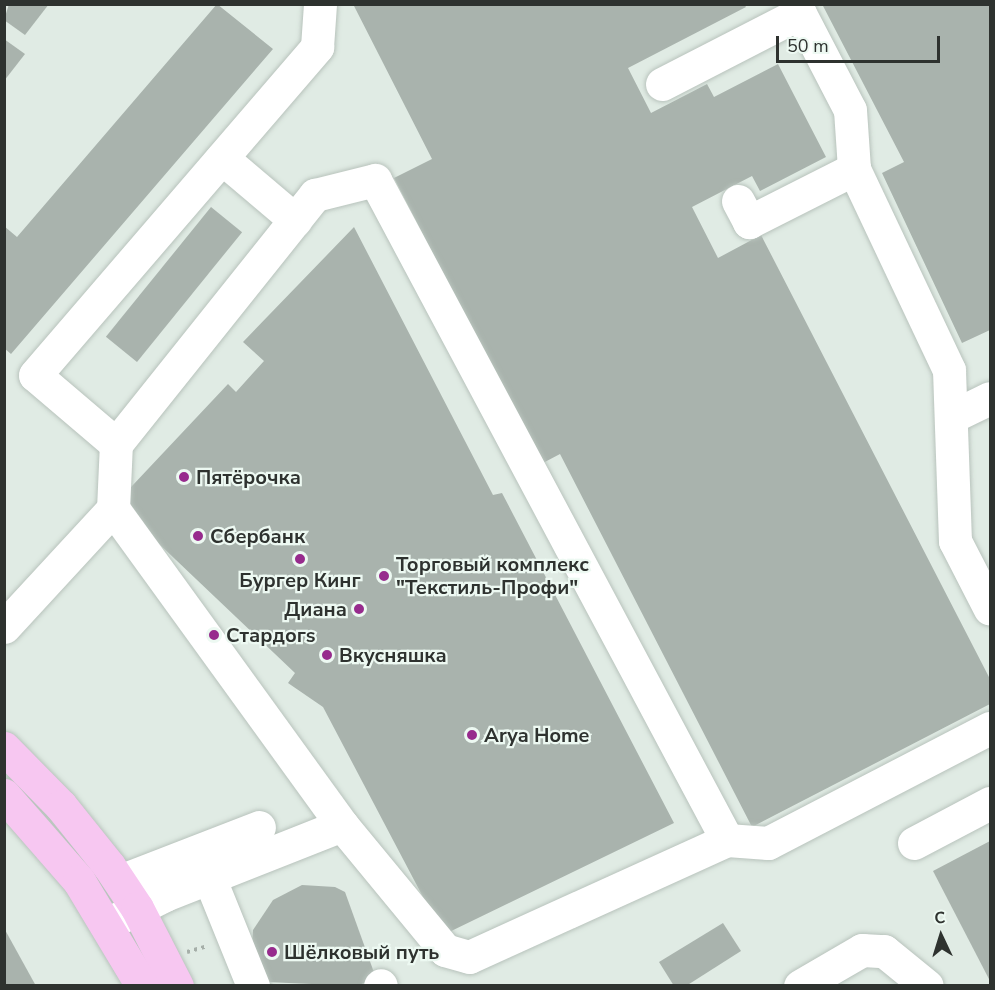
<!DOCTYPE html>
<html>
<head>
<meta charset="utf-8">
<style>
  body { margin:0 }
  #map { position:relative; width:995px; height:990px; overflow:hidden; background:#e0ebe4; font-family:"Nunito Sans",sans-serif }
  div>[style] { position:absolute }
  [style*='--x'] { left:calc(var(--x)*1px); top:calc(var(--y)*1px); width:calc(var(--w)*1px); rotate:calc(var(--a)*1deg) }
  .building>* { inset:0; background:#a9b3ad; transform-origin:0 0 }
  .path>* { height:4px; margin-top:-2px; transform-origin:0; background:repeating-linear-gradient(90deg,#a6afa9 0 3px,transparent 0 7.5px) }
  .roads { filter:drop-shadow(0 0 2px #b8c3bc) drop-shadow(0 0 2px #b8c3bc) }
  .minor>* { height:33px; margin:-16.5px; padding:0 16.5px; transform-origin:16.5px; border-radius:16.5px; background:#fff }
  .major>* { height:33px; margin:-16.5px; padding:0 16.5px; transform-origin:16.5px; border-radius:16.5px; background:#f7c7f1 }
  .dots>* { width:16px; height:16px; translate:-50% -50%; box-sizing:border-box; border:3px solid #edf9f2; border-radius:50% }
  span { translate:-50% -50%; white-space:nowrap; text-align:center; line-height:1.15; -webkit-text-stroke:4.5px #edf9f2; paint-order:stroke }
  .poi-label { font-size:20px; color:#2e322f; font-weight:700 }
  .left { translate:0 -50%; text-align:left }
  .right { translate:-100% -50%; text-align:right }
  .frame { position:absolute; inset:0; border:6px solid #2e322f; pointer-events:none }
  .north { position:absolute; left:911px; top:906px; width:60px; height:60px; -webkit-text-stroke:4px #edf9f2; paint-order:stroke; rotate:356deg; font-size:16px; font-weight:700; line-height:24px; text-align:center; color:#2e322f }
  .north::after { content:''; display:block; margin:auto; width:21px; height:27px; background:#2e322f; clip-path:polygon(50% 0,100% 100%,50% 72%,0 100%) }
  .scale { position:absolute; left:776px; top:36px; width:164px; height:27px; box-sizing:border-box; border:3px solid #2e322f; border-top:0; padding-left:8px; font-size:18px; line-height:21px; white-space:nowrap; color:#2e322f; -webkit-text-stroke:4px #edf9f2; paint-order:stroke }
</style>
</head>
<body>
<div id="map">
  <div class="building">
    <div style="clip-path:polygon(9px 4px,49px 4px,25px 35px,4px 20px)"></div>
    <div style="clip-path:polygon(217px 4px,273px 49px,11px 354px,4px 348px,4px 226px,17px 237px)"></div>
    <div style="clip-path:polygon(353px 4px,744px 4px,746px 7px,628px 68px,651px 113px,707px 84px,714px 97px,778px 64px,826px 157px,760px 191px,752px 176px,692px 207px,718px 258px,761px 235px,990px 679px,990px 704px,752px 827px,560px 454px,541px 464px,394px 178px,432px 159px)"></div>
    <div style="clip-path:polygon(822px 4px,990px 4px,990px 330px,962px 343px,882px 173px,904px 162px)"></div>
    <div style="clip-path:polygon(4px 39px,25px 54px,4px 81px)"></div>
    <div style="left:211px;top:207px;width:40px;height:167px;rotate:39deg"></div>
    <div style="clip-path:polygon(354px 227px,493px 495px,502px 493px,674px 823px,443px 935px,323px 707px,288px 683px,295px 673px,116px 503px,228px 384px,236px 392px,264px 361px,243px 342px)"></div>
    <div style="clip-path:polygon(990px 841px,990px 981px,933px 871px)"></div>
    <div style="clip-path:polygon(302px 885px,335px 887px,345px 892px,376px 978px,357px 986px,266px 982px,252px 946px,253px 930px,273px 900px)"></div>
    <div style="clip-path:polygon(723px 923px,741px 951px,686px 986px,674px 986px,659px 962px)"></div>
    <div style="clip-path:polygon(4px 928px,36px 986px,4px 986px)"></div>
  </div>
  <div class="path">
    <div style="--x:187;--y:952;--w:22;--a:-16"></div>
  </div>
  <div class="roads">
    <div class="minor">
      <div style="--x:795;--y:4;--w:119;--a:62.6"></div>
      <div style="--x:850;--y:110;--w:59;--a:86.1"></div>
      <div style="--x:854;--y:169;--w:222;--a:64.7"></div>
      <div style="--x:949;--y:370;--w:171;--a:88"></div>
      <div style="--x:955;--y:541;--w:76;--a:62.8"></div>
      <div style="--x:662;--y:84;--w:155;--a:-27.2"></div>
      <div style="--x:222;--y:158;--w:96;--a:40.3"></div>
      <div style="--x:375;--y:180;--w:748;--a:61.93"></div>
      <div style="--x:727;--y:840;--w:283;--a:155.6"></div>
      <div style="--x:469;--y:957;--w:25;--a:-164"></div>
      <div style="--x:445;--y:950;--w:162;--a:-129.5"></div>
      <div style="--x:342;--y:825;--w:390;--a:-125.9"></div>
      <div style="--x:113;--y:509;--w:65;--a:-87.4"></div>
      <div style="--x:116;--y:444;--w:319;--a:-51.4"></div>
      <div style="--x:315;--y:195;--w:62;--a:-14"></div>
      <div style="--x:738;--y:201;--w:24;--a:62"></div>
      <div style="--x:749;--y:222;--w:118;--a:-26.8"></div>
      <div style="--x:951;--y:417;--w:43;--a:-26"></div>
      <div style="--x:116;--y:444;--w:106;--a:-139.6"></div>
      <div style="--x:35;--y:375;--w:433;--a:-49.3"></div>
      <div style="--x:317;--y:47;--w:43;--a:-86"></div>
      <div style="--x:4;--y:627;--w:161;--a:-47.3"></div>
      <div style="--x:727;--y:840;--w:41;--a:4.2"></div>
      <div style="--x:768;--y:843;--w:250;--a:-27.4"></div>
      <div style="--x:914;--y:843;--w:86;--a:-27.8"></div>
      <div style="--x:209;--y:877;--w:118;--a:68"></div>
      <div style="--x:120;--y:881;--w:149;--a:-21.2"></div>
      <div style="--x:107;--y:924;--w:65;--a:-26.6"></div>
      <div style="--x:165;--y:895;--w:190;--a:-21.6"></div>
      <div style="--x:380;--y:986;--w:1;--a:-45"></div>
      <div style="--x:800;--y:986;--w:72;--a:-30.1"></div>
      <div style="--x:862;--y:950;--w:22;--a:3"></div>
      <div style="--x:884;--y:951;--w:55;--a:39.1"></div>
    </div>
    <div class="major">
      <div style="--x:4;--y:748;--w:81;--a:45.5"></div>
      <div style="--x:61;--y:806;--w:77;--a:51.3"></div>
      <div style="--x:109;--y:866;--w:50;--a:56.3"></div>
      <div style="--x:137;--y:908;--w:88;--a:62.9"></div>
      <div style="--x:4;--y:795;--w:114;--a:48.9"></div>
      <div style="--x:79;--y:881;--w:122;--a:59"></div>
    </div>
  </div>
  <div class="dots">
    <div style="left:184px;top:477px;background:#972b8d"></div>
    <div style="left:198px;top:536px;background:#972b8d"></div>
    <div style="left:300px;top:559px;background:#972b8d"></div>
    <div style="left:384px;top:576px;background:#972b8d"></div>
    <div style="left:359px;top:609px;background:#972b8d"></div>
    <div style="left:214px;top:635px;background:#972b8d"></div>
    <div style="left:327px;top:655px;background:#972b8d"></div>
    <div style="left:472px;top:735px;background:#972b8d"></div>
    <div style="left:272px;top:952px;background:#972b8d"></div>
  </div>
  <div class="poi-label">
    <span class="left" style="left:196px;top:477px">Пятёрочка</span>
    <span class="left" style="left:210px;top:536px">Сбербанк</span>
    <span class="left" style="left:396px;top:576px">Торговый комплекс<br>"Текстиль-Профи"</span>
    <span style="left:300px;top:580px">Бургер Кинг</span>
    <span class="right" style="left:347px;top:609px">Диана</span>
    <span class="left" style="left:226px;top:635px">Стардогs</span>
    <span class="left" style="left:339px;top:655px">Вкусняшка</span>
    <span class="left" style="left:484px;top:735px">Arya Home</span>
    <span class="left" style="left:284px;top:952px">Шёлковый путь</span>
  </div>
  <div class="frame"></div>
  <div class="north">С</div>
  <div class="scale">50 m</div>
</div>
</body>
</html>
